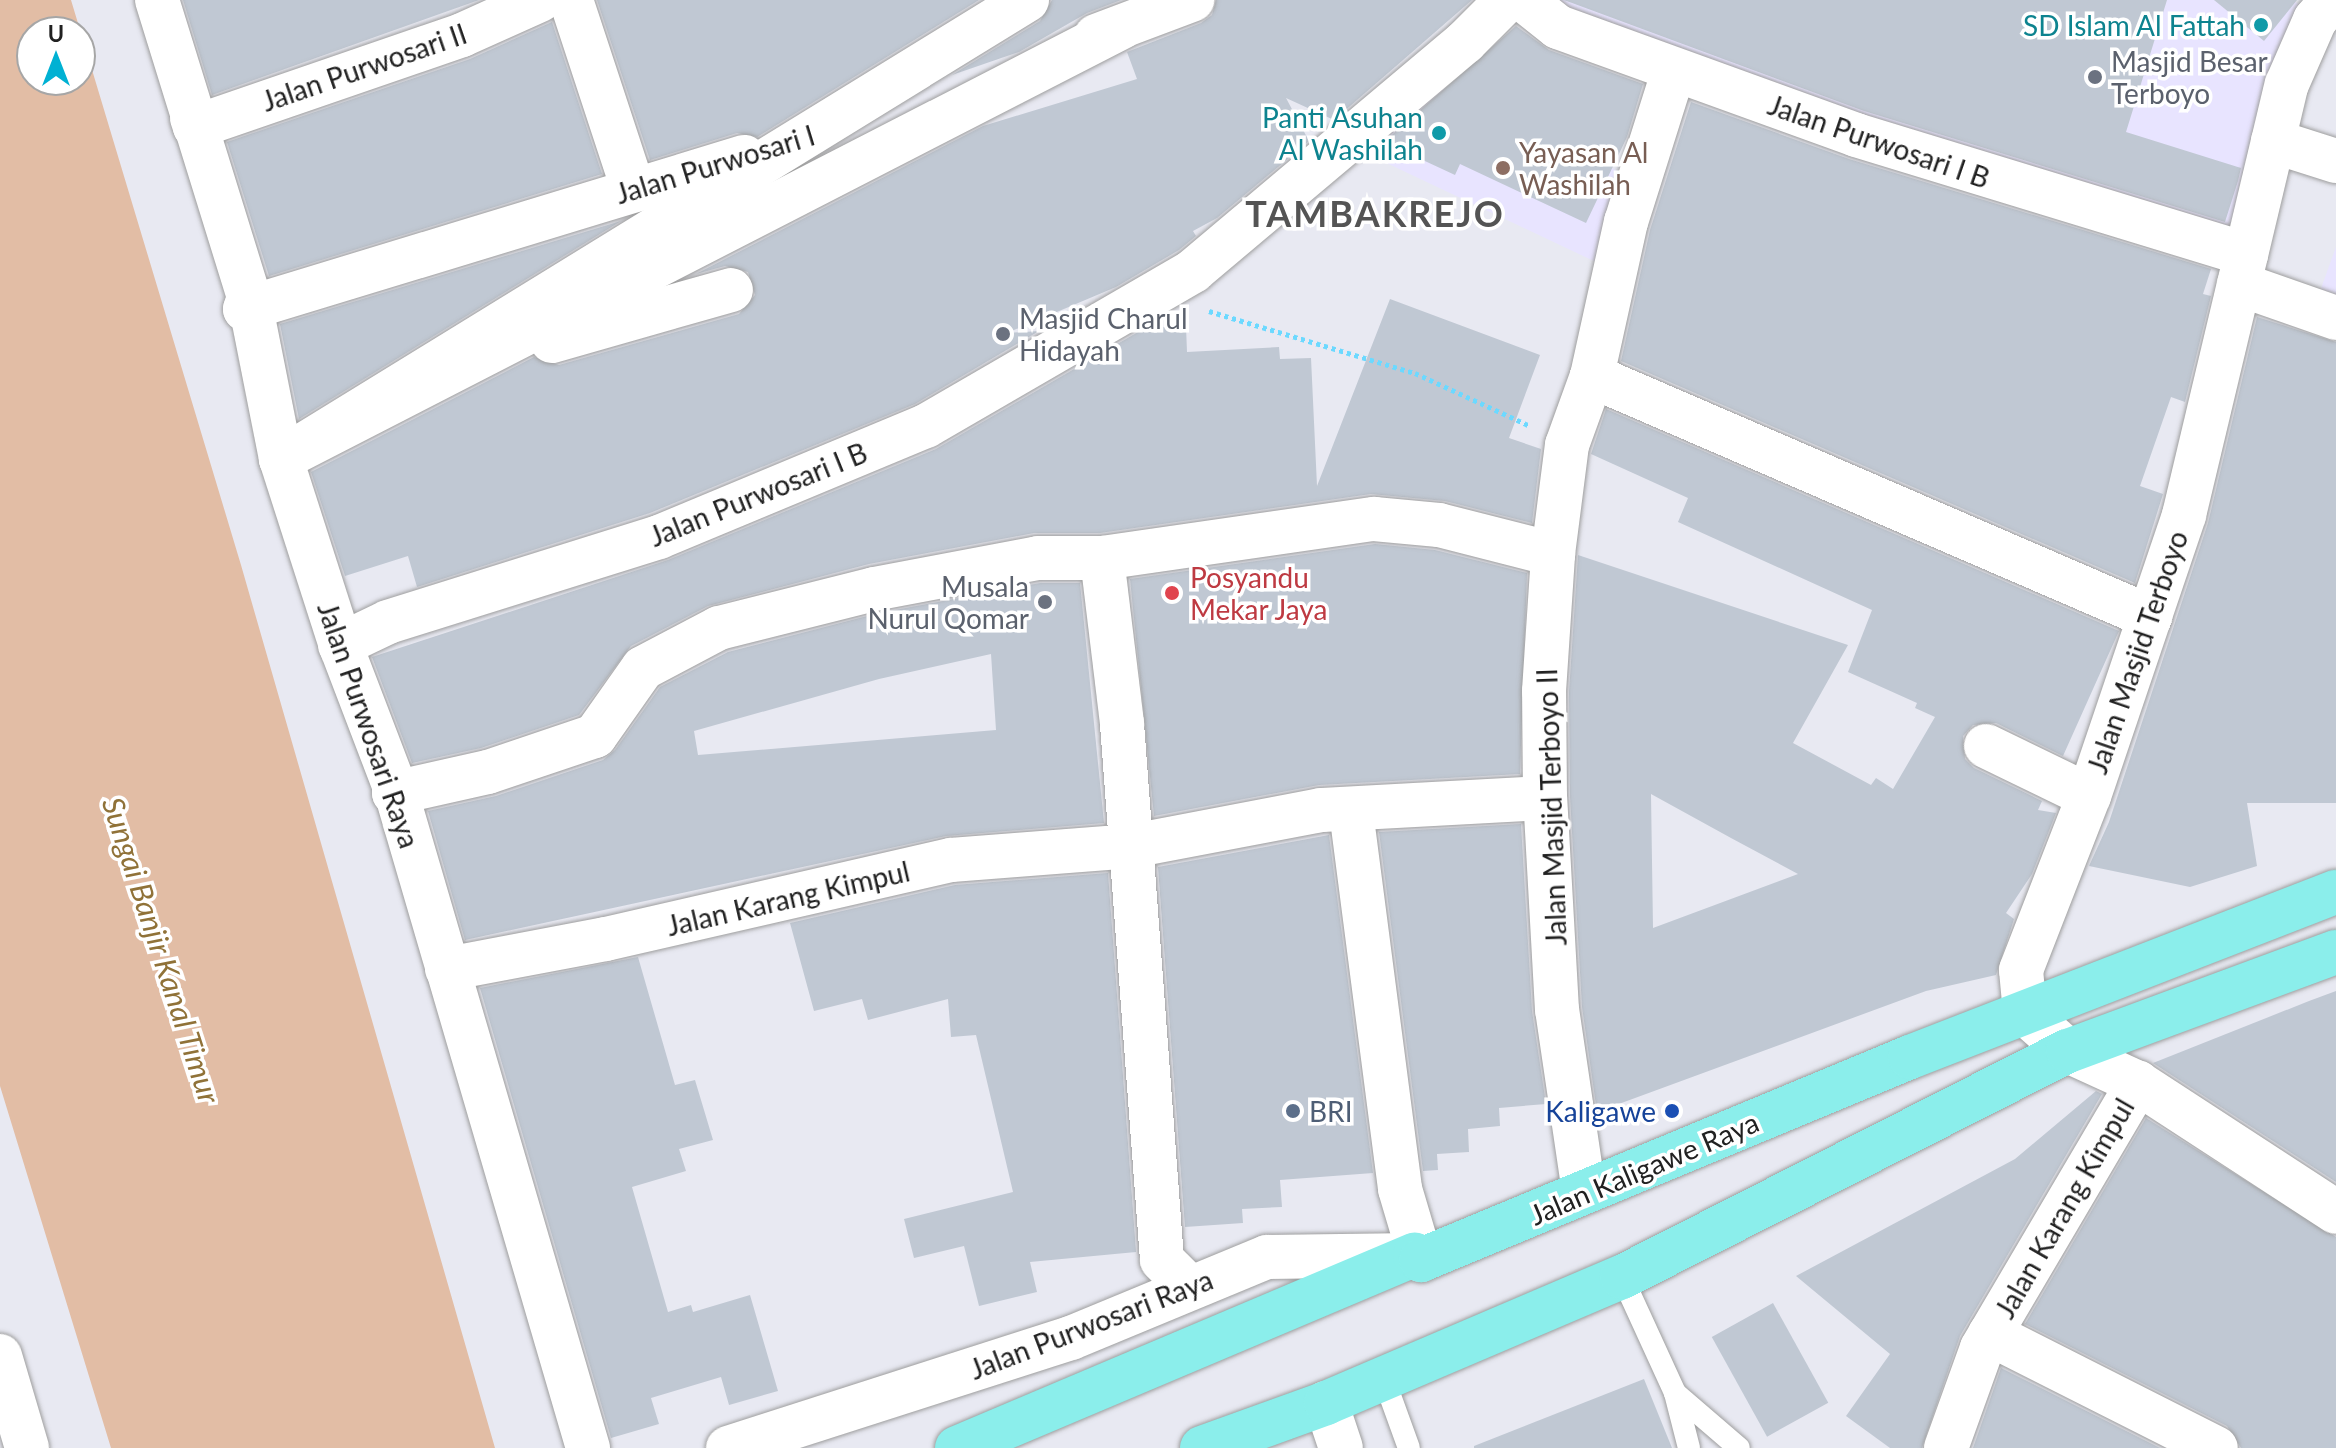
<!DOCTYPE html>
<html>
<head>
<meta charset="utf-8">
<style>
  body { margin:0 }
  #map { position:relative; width:2336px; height:1448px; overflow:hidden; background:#e8e9f2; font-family:Lato,sans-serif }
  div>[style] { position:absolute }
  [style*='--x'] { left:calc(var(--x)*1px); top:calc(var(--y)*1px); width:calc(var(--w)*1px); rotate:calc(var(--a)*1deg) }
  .education>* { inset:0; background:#e8e4ff }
  .water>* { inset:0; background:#e2bda5 }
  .building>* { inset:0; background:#c0c8d3; transform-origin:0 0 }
  .path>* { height:5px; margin-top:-2.5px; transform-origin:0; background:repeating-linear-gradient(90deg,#6cd9ff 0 4px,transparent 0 8px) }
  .roads { filter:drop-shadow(0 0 2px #9e9e9e) drop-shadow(0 0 2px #9e9e9e) }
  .lane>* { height:22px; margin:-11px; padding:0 11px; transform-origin:11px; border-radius:11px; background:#fff }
  .street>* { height:44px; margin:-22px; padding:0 22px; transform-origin:22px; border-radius:22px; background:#fff }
  .highway>* { height:44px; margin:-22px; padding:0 22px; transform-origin:22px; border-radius:22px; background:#8beeeb }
  .dots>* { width:22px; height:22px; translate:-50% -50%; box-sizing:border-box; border:4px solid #fff; border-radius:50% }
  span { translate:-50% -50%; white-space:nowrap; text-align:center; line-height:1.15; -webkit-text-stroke:7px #fff; paint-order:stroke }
  .culture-label { font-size:28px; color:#0d838f }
  .right { translate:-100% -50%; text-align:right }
  .worship-label { font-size:28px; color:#5b616d }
  .left { translate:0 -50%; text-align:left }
  .street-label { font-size:28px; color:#212121 }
  .education-label { font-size:28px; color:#785e54 }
  .health-label { font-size:28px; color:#be3a42 }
  .service-label { font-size:28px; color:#4e5e75 }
  .transit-label { font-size:28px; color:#164399 }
  .water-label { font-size:30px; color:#907238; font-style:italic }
  .district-label { font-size:36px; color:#545454; font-weight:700; letter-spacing:2px }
  .north { position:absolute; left:16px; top:16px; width:80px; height:80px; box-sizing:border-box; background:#fff; border:2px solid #a6a6a6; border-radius:50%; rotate:0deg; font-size:22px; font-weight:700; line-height:32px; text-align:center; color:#212121 }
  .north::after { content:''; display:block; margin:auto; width:28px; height:36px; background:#00b1d3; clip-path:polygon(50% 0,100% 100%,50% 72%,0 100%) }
</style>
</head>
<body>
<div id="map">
  <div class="education">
    <div style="clip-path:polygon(1560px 0,2293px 0,2313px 16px,2240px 246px,1554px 17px)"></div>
    <div style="clip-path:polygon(1431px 80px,1630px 177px,1598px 263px,1376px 158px,1419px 89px)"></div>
    <div style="clip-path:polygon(2336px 247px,2336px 314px,2315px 305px)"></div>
  </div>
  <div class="water">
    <div style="clip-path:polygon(evenodd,0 0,71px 0,241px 565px,495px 1448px,111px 1448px,0 1086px,0 0,32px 32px,80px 32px,80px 80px,32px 80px,32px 32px)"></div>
  </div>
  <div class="building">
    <div style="clip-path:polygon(183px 0,479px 0,212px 95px)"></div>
    <div style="clip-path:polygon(597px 0,979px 0,757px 137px,737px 133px,650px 160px)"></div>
    <div style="clip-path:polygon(1052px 0,1121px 0,1087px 13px,1019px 52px,952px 75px,1040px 21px)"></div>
    <div style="clip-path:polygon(1216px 0,1472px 0,1334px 120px,1286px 98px,1309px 141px,1217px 218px,1193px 231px,1196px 236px,1179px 250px,1116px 287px,1007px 333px,1039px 331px,915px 404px,650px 513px,417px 587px,408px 556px,345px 576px,311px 472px,534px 357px,559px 365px,739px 314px,755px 295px,748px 272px,725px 266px,696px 274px,983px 126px,1137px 79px,1127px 52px,1201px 23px,1212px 15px)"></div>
    <div style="clip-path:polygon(1564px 0,2167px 0,2126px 132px,2241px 168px,2238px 181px,2225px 222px,1864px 111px)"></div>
    <div style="clip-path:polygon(2214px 0,2297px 0,2264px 41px)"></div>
    <div style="clip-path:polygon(552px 22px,602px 174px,269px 276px,227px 142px,470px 59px)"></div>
    <div style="clip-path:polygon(1516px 26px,1549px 50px,1643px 84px,1627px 137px,1586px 223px,1460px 164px,1455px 175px,1384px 142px)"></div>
    <div style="clip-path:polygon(1691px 102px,1849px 159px,2211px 269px,2203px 294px,2211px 296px,2185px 402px,2171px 397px,2140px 486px,2163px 494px,2135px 583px,1621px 361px,1650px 230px)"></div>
    <div style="clip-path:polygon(621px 221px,299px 419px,280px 324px)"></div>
    <div style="clip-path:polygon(1390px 299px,1540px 355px,1509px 438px,1541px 449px,1532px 523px,1445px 501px,1371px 494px,1100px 533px,1034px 533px,869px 564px,708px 606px,631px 646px,579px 715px,481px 748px,412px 763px,372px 657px,668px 560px,936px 449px,1145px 328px,1186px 326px,1187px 352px,1279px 347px,1280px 359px,1311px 358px,1317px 486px)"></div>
    <div style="clip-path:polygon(2257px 317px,2336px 342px,2336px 803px,2247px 803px,2257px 866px,2190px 887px,2089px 866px,2109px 822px,2208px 523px)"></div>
    <div style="clip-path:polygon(evenodd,1606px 409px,2119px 631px,2063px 756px,1996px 723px,1973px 725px,1963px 736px,1965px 759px,1974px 768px,2042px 801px,2038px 810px,2056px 813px,2032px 874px,2006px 913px,2014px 919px,1996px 975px,1926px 991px,1597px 1112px,1582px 1007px,1570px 797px,1569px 692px,1578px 555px,1848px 645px,1793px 743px,1871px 785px,1876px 778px,1893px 789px,1935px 717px,1915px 708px,1917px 703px,1848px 672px,1872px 610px,1678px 522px,1688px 498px,1591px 454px,1606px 409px,1651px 794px,1731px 838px,1798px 874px,1653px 928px,1651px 794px)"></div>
    <div style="clip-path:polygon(1375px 544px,1435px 550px,1527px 573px,1520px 774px,1319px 785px,1154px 816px,1130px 579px)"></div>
    <div style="clip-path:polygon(evenodd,1040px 583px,1080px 583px,1104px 823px,946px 836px,465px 940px,428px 811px,496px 796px,603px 760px,615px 750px,660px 687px,728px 652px,879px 613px,1040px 583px,991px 654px,996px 730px,698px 755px,694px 731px,879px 679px,991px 654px)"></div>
    <div style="clip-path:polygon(1521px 824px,1532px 1011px,1546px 1104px,1499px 1108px,1500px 1126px,1468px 1129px,1469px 1152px,1437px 1154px,1438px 1170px,1423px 1171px,1379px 832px)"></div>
    <div style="clip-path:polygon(1329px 835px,1373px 1173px,1280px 1180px,1282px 1207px,1242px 1209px,1243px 1223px,1185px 1227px,1158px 867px)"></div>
    <div style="clip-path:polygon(1108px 873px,1136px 1252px,1030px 1262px,1037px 1292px,979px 1306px,964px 1246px,914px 1258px,904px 1219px,1013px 1192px,976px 1035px,951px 1037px,948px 999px,868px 1020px,862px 999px,814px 1011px,790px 923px,955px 885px)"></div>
    <div style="clip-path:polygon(638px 957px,675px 1085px,695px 1080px,713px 1140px,679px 1149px,686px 1171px,632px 1187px,668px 1312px,691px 1305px,693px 1312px,750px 1295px,778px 1391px,729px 1405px,721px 1377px,651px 1398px,659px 1424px,611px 1438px,480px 988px)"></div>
    <div style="clip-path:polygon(2336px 991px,2336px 1182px,2153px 1063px,2309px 1001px)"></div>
    <div style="clip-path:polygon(2096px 1091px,2102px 1094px,1960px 1336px,1922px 1448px,1890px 1448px,1846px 1416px,1890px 1354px,1796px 1276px,2015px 1159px)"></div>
    <div style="clip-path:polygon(2146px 1118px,2336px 1237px,2336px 1448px,2241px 1448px,2227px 1426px,2025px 1324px)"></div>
    <div style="left:1773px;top:1303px;width:114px;height:70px;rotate:61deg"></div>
    <div style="clip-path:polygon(2001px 1368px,2160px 1448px,1973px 1448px)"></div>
    <div style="clip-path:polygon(1644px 1379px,1672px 1448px,1474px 1448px,1474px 1446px)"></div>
  </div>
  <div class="path">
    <div style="--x:1209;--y:311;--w:215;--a:16.8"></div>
    <div style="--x:1415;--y:373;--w:127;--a:24.7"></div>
  </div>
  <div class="roads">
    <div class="lane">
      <div style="--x:1622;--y:1277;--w:128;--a:65.4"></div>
      <div style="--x:1675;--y:1393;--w:57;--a:75.7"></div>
      <div style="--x:1384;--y:1379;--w:73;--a:70.1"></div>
      <div style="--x:1675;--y:1393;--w:84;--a:40.7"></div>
    </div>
    <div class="street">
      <div style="--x:157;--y:0;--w:311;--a:72.8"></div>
      <div style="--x:249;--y:297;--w:165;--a:78.8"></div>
      <div style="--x:281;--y:459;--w:200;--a:72.2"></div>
      <div style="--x:342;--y:649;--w:146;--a:69.1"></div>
      <div style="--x:394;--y:785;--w:691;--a:73.69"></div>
      <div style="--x:571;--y:0;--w:199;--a:71.8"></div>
      <div style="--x:1027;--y:0;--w:876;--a:148.4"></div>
      <div style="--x:281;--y:459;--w:945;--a:-27.19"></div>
      <div style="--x:1524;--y:0;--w:43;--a:38.5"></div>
      <div style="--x:1558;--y:27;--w:317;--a:19.9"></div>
      <div style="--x:1856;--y:135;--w:408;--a:17"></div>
      <div style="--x:1096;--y:36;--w:103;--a:-20.6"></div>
      <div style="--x:192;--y:118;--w:9;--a:72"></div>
      <div style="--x:195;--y:127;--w:282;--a:-19"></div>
      <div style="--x:462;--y:35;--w:85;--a:-24.2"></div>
      <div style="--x:2273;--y:141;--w:66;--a:17.6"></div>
      <div style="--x:2239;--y:284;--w:103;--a:19.3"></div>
      <div style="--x:249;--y:297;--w:13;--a:108"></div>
      <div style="--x:245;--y:309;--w:522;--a:-16.94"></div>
      <div style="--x:552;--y:341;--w:186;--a:-15.9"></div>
      <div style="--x:1592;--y:376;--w:608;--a:23.36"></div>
      <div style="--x:1102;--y:558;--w:167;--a:83.1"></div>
      <div style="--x:1122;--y:724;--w:537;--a:85.73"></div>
      <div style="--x:1162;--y:1260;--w:38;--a:45"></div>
      <div style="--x:340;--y:645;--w:53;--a:-25.6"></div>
      <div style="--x:388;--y:622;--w:284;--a:-17.4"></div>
      <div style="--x:659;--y:537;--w:289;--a:-22.6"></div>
      <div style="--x:926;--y:426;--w:309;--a:-30.1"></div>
      <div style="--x:1193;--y:271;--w:356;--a:-40.1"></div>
      <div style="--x:1465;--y:42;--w:59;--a:-45"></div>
      <div style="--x:1986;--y:746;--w:114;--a:25.9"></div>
      <div style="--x:394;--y:785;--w:8;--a:90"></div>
      <div style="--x:394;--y:793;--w:96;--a:-12.6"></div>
      <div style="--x:488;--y:772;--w:113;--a:-18.6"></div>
      <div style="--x:595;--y:736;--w:83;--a:-54.8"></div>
      <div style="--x:643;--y:668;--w:86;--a:-27.8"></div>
      <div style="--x:719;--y:628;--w:160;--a:-14.1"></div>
      <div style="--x:874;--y:589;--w:167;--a:-10.7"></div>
      <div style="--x:1038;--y:558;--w:64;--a:0"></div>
      <div style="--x:1102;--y:558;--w:275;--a:-8.2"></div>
      <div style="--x:1374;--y:519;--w:65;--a:5.3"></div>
      <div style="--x:1439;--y:525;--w:118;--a:14.3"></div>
      <div style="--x:1351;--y:811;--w:381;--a:82.6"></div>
      <div style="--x:1400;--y:1189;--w:74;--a:73.5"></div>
      <div style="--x:447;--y:969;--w:162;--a:-10.7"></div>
      <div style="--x:606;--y:939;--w:354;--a:-12.9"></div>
      <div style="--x:951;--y:860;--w:182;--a:-4.4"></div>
      <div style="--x:1132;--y:846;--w:192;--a:-10.8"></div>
      <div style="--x:1321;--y:810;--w:224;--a:-3.1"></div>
      <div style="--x:2138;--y:1083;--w:236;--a:33.1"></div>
      <div style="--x:1584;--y:1192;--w:184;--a:-98.4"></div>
      <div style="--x:1557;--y:1010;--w:212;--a:-93.2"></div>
      <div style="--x:1545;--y:798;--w:107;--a:-90.5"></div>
      <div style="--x:1544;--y:691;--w:137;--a:-86.2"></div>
      <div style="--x:1553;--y:554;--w:110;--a:-82.7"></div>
      <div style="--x:1567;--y:445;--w:73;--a:-70.1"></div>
      <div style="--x:1592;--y:376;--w:158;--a:-77.6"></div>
      <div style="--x:1626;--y:222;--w:159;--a:-72.5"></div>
      <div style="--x:1990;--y:1334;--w:253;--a:26.8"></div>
      <div style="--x:0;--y:1356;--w:96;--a:73.6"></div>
      <div style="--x:1326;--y:1403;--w:47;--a:71.6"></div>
      <div style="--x:728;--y:1448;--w:360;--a:-17.8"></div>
      <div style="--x:1071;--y:1338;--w:212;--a:-22.5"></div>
      <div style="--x:1267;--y:1257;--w:148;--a:-0.8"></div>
      <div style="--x:1946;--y:1448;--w:106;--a:-70.2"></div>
      <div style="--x:1982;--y:1348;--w:308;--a:-59.5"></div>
      <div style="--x:2138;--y:1083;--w:77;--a:-155.4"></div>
      <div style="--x:2068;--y:1051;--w:57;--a:-138.5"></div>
      <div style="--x:2025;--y:1013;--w:43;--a:-95.3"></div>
      <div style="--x:2021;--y:970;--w:187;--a:-68.7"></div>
      <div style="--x:2089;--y:796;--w:297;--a:-71.3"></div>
      <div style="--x:2184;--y:515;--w:443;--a:-76.6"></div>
      <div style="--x:2287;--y:84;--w:70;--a:-66.4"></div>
      <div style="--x:2315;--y:20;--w:26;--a:-50"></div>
    </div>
    <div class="highway">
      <div style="--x:957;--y:1448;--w:497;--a:-22.9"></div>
      <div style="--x:1415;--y:1255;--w:8;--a:40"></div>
      <div style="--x:1421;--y:1260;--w:529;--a:-22.54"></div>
      <div style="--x:1910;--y:1057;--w:457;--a:-21.2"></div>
      <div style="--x:1202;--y:1448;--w:132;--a:-19.9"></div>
      <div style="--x:1326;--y:1403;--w:322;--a:-23.1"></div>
      <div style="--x:1622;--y:1277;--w:500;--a:-26.9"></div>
      <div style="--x:2068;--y:1051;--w:286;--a:-20.3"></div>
    </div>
  </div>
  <div class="dots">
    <div style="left:2261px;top:25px;background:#0f9aa8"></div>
    <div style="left:2095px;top:77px;background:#6b7280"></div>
    <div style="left:1439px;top:133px;background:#0f9aa8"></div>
    <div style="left:1503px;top:168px;background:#8d6e63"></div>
    <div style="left:1003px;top:334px;background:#6b7280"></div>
    <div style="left:1172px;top:593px;background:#e0444e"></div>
    <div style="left:1045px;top:602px;background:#6b7280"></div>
    <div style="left:1293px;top:1111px;background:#5c6f8a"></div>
    <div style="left:1672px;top:1111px;background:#1a4fb4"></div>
  </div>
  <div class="culture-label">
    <span class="right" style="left:2245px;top:25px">SD Islam Al Fattah</span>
    <span class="right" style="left:1423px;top:133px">Panti Asuhan<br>Al Washilah</span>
  </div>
  <div class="worship-label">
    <span class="left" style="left:2111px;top:77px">Masjid Besar<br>Terboyo</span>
    <span class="left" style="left:1019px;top:334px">Masjid Charul<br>Hidayah</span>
    <span class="right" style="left:1029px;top:602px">Musala<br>Nurul Qomar</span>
  </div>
  <div class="street-label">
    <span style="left:364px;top:67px;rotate:-19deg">Jalan Purwosari II</span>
    <span style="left:1879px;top:141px;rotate:19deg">Jalan Purwosari I B</span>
    <span style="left:715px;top:164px;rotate:-17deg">Jalan Purwosari I</span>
    <span style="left:758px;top:494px;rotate:-22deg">Jalan Purwosari I B</span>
    <span style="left:2137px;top:652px;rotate:-71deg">Jalan Masjid Terboyo</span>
    <span style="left:369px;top:725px;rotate:71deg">Jalan Purwosari Raya</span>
    <span style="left:1551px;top:807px;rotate:-92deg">Jalan Masjid Terboyo II</span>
    <span style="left:788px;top:898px;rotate:-13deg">Jalan Karang Kimpul</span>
    <span style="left:1644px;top:1168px;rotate:-23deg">Jalan Kaligawe Raya</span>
    <span style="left:2064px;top:1208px;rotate:-60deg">Jalan Karang Kimpul</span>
    <span style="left:1091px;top:1324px;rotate:-21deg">Jalan Purwosari Raya</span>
  </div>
  <div class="education-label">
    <span class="left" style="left:1519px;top:168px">Yayasan Al<br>Washilah</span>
  </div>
  <div class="health-label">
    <span class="left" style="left:1190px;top:593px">Posyandu<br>Mekar Jaya</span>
  </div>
  <div class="service-label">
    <span class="left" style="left:1309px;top:1111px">BRI</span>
  </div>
  <div class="transit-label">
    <span class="right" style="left:1656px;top:1111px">Kaligawe</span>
  </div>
  <div class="water-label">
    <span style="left:162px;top:950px;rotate:72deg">Sungai Banjir Kanal Timur</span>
  </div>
  <div class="district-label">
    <span style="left:1375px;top:214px">TAMBAKREJO</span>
  </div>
  <div class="north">U</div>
</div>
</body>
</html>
